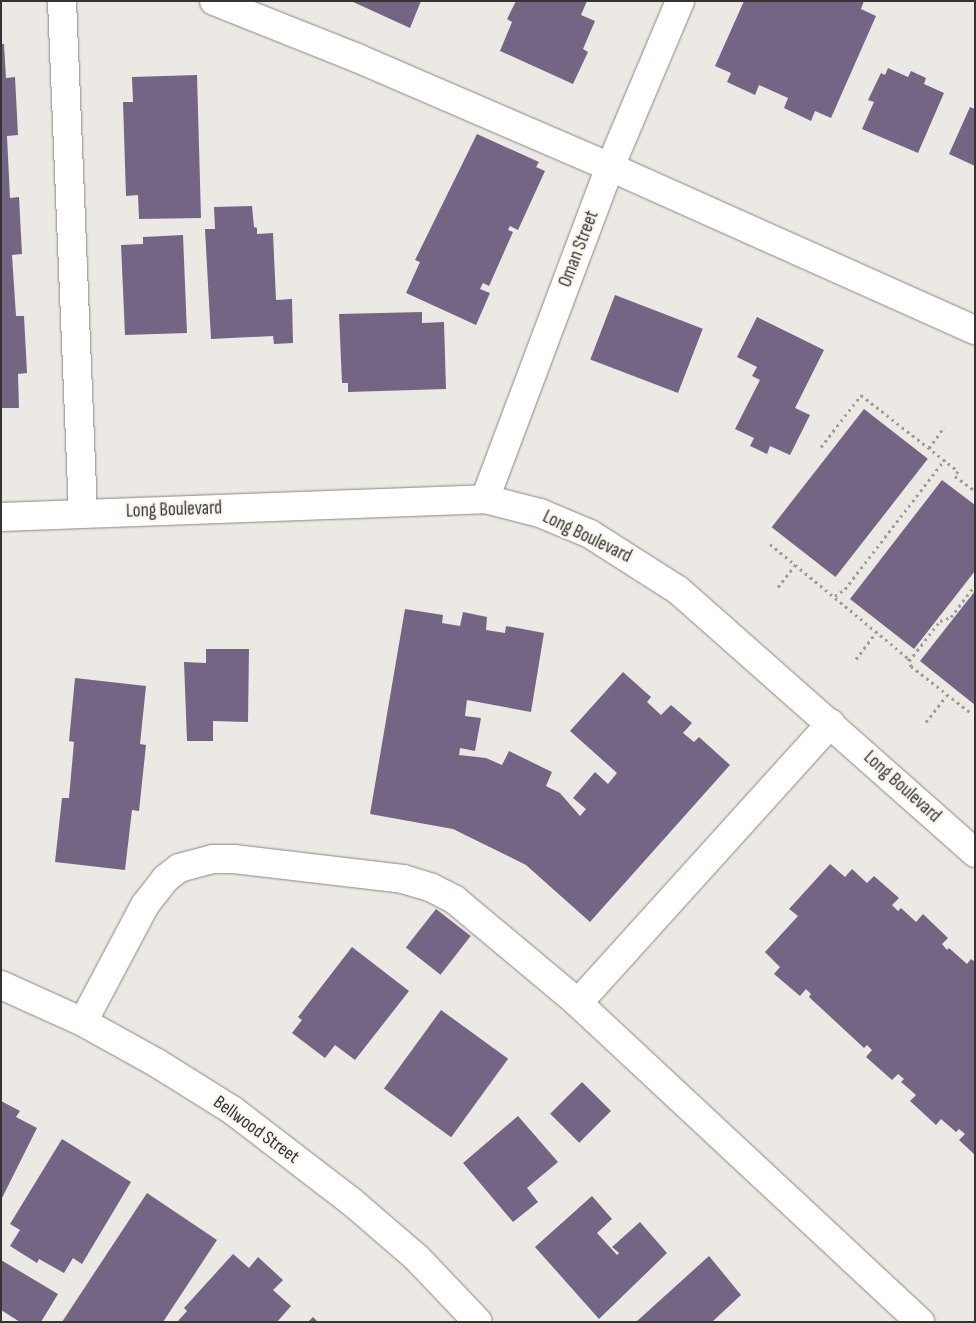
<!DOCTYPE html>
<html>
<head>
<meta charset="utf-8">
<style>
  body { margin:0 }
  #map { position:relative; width:976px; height:1323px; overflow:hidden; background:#ece8e3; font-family:"Sofia Sans Condensed",sans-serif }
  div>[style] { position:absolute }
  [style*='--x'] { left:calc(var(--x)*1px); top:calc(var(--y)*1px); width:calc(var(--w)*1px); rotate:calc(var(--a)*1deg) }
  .building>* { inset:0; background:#746585; transform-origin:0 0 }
  .path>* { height:3px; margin-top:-1.5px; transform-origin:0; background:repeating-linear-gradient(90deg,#9f9c98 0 2.5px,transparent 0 6.5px) }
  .roads { filter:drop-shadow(0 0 1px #8a8782) drop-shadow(0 0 1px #8a8782) }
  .minor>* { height:28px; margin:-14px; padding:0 14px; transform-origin:14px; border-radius:14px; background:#fff }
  span { translate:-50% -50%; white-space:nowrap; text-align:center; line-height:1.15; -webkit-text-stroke:5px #faf6f0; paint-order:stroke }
  .street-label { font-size:19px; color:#363432 }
  .frame { position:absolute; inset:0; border:2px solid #363432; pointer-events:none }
</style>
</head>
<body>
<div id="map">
  <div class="building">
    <div style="clip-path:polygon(351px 1px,421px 1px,410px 28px)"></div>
    <div style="clip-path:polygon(516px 1px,587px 1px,581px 15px,595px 21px,583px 49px,588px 52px,573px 84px,500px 51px,512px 22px,507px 19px)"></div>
    <div style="clip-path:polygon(744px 1px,864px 1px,861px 9px,876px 16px,831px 118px,815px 111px,811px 121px,784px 108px,788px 98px,759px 85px,755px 95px,727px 82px,731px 73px,715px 66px)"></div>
    <div style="clip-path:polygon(1px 44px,4px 44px,6px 78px,15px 77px,18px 135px,7px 136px,10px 198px,19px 197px,22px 254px,12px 255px,16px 316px,24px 316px,27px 373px,18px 374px,19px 408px,1px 408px)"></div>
    <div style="clip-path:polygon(888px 68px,908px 77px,911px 71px,926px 78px,924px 84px,944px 93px,918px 153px,862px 129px,874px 102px,868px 100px,881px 73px,885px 75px)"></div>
    <div style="clip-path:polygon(197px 75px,201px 218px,139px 219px,138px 195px,126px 196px,123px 102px,133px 102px,132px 77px)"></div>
    <div style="clip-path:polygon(970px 107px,975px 109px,975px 166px,949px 154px)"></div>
    <div style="clip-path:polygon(477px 134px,539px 162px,536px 167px,545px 171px,518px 230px,510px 226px,508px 230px,513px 232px,489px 286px,483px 283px,480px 289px,490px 293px,476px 325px,406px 293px,420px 262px,415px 260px)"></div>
    <div style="clip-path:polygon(252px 206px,254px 227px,257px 228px,257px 234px,273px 233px,276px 300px,292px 299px,293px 343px,274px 344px,273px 336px,211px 339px,205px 229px,215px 229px,214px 207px)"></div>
    <div style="clip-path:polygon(183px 235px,187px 333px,125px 335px,121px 245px,143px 244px,143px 237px)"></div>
    <div style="left:615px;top:295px;width:94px;height:69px;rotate:21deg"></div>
    <div style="clip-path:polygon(422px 312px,422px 323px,444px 322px,446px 389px,348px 392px,348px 383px,342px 383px,339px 314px)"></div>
    <div style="clip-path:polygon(757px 317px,824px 350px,795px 408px,810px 415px,790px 455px,770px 446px,767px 454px,750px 446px,754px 438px,735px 429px,760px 380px,752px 376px,757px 367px,737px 357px)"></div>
    <div style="left:864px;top:409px;width:81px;height:150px;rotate:38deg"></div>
    <div style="clip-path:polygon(942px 480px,975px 505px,975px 571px,914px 649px,850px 599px)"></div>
    <div style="clip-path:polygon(975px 591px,975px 705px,920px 661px)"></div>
    <div style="clip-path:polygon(405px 609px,443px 615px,442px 623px,460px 626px,463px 612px,487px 617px,486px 630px,505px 633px,506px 626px,544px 633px,531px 712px,467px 700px,465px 716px,481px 718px,475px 751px,460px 748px,459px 755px,486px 758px,502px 765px,509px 751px,552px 772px,546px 786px,560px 793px,580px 816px,586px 809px,573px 798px,595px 772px,608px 784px,617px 773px,570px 731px,623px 672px,651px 697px,647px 702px,661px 715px,671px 705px,692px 723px,683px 733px,694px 742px,699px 737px,730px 765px,590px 922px,526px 865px,453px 829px,370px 814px)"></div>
    <div style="clip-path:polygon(206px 649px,249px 649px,248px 722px,213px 721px,213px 741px,187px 741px,184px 662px,206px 663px)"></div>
    <div style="clip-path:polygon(75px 678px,146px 686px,140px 744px,146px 745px,139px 811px,132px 810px,125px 870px,55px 862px,62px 798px,69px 798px,74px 742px,69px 741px)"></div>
    <div style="clip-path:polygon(830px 864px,845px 877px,852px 869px,867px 883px,874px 876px,899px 898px,892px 905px,898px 911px,901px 908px,916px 922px,923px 914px,948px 938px,942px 944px,947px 950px,949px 948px,967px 964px,971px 959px,975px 962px,975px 1155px,959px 1140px,965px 1134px,959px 1129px,956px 1132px,941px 1119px,936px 1125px,910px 1101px,916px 1095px,901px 1082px,904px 1079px,898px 1074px,892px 1080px,866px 1057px,872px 1050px,867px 1045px,864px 1048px,809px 997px,811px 994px,806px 989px,800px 996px,774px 974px,780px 967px,765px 952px,798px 916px,789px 909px)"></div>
    <div style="left:436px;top:909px;width:44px;height:49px;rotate:38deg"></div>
    <div style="clip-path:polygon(352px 947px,409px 991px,355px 1060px,335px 1045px,325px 1058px,292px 1033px,302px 1020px,298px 1017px)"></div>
    <div style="left:441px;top:1010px;width:83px;height:97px;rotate:36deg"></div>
    <div style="left:582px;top:1082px;width:41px;height:45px;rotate:45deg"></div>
    <div style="clip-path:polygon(1px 1101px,20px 1111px,16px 1117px,37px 1128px,1px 1200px)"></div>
    <div style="clip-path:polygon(518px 1116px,558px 1162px,527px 1188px,538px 1202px,513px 1222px,463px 1163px)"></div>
    <div style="clip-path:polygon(62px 1139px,131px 1182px,82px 1264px,73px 1258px,64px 1273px,39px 1259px,37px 1263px,10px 1246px,20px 1230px,10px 1224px)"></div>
    <div style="clip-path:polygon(147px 1193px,217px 1240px,163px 1322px,62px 1322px)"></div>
    <div style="clip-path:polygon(592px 1196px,612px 1219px,597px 1233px,617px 1255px,619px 1253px,612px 1247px,640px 1222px,667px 1253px,599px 1319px,535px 1247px)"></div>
    <div style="clip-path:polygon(233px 1254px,249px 1268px,258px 1257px,283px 1280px,273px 1290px,291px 1306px,277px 1322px,177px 1322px,187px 1311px,184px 1308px)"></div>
    <div style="clip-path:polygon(709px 1256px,741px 1295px,712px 1322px,636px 1322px)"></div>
    <div style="clip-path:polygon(1px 1260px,58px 1294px,41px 1322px,20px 1322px,1px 1310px)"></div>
    <div style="clip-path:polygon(313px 1317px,318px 1322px,308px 1322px)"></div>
  </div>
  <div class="path">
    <div style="--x:821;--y:447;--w:66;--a:-52.4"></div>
    <div style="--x:861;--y:395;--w:123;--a:38.1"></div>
    <div style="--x:958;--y:471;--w:6;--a:121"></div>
    <div style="--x:955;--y:476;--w:25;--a:37"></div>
    <div style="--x:929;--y:448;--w:26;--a:-54"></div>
    <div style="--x:770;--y:544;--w:179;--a:39.6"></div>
    <div style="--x:908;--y:658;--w:9;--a:69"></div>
    <div style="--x:911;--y:666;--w:76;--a:38.1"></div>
    <div style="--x:778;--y:587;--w:29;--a:-52"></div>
    <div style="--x:835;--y:596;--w:12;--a:-35"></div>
    <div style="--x:845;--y:589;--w:164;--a:-52.4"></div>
    <div style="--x:856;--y:659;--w:34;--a:-53"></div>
    <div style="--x:909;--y:661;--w:51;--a:-52.2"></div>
    <div style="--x:940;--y:621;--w:12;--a:-20"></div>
    <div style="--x:951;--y:617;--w:40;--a:-53"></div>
    <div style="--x:926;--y:722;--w:34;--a:-52"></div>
  </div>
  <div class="roads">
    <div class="minor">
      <div style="--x:62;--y:1;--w:512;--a:87.65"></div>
      <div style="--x:214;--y:1;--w:154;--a:21.7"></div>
      <div style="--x:357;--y:58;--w:275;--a:23.3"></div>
      <div style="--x:610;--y:167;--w:400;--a:24.1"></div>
      <div style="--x:485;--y:499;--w:355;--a:-69.4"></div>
      <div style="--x:610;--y:167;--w:180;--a:-67.1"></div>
      <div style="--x:1;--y:517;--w:484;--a:-2.1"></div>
      <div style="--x:485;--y:499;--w:57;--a:14.3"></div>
      <div style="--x:540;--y:513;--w:54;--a:22.8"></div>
      <div style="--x:590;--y:534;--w:104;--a:32.5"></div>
      <div style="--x:678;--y:590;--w:397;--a:41.5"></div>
      <div style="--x:1;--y:985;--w:90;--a:24.3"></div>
      <div style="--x:83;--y:1022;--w:85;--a:29"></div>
      <div style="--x:157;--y:1063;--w:89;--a:32.1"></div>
      <div style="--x:232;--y:1110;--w:151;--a:37.5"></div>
      <div style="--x:352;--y:1202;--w:86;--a:40.7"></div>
      <div style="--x:417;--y:1258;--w:88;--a:46.4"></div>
      <div style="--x:578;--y:1003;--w:377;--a:-47.9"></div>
      <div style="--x:83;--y:1022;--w:132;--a:-62.1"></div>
      <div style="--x:145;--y:905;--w:33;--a:-52"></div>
      <div style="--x:165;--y:879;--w:18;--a:-38"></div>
      <div style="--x:179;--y:868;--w:35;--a:-15"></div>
      <div style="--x:213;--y:859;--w:21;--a:0"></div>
      <div style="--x:234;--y:859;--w:170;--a:6.7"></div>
      <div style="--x:403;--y:879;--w:28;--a:17"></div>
      <div style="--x:430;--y:887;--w:28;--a:27"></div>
      <div style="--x:455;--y:900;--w:160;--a:39.9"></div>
      <div style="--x:578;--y:1003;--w:468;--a:43"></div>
    </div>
  </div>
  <div class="street-label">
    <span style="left:579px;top:249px;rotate:-69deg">Oman Street</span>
    <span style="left:174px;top:510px;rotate:-2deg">Long Boulevard</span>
    <span style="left:587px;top:537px;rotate:26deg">Long Boulevard</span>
    <span style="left:902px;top:787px;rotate:42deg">Long Boulevard</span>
    <span style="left:256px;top:1130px;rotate:36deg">Bellwood Street</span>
  </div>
  <div class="frame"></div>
</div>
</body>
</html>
